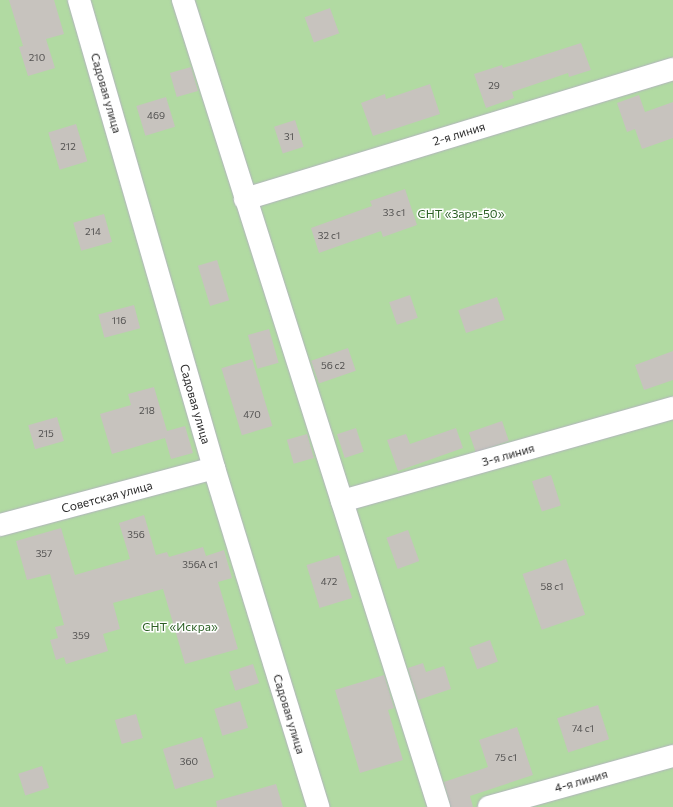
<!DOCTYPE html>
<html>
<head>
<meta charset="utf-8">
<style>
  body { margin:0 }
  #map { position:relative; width:673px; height:807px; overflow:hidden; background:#ebe7df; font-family:Commissioner,sans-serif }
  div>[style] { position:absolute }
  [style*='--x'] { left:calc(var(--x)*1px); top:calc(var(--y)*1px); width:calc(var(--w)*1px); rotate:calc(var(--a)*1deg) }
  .green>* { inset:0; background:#b1daa2; transform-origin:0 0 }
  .building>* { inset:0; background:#c7c3be; transform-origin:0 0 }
  .roads { filter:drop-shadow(0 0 1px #b2b4bd) drop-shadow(0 0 1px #b2b4bd) }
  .minor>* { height:22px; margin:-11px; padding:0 11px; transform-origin:11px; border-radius:11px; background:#fff }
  span { translate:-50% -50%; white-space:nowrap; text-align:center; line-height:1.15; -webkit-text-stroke:3px #fff; paint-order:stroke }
  .number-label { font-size:10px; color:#525150 }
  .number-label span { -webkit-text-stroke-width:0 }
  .street-label { font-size:12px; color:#2b2b2b }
  .park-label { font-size:12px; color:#2b5f24 }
</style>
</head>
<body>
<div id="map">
  <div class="green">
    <div style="left:0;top:0;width:673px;height:807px"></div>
  </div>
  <div class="building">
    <div style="clip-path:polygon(9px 0,54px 0,64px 34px,46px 39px,55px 68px,28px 76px,19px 47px,23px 46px)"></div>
    <div style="left:330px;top:8px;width:27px;height:27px;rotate:70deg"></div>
    <div style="clip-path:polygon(581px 43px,591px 70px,569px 77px,568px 73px,512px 92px,514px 98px,486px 108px,474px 74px,502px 65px,503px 68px)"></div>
    <div style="left:191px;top:67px;width:25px;height:22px;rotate:74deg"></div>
    <div style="clip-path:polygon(430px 84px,440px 114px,373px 136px,361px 103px,385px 94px,386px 99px)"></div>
    <div style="clip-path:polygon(639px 95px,645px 112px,673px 102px,673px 138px,642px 149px,635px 129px,627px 132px,617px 103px)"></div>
    <div style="left:166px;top:97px;width:31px;height:31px;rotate:73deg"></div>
    <div style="left:295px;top:120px;width:28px;height:22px;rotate:72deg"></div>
    <div style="left:76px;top:124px;width:39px;height:29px;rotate:73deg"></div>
    <div style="clip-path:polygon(405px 189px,417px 225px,383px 237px,381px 231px,319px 253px,311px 228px,372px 206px,370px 201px)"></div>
    <div style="left:104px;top:214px;width:29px;height:32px;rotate:74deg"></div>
    <div style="left:217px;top:260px;width:42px;height:20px;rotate:73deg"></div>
    <div style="left:410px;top:295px;width:24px;height:22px;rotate:71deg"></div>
    <div style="left:497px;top:297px;width:24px;height:41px;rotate:71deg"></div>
    <div style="left:134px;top:305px;width:24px;height:37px;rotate:75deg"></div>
    <div style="left:269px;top:329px;width:35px;height:22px;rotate:74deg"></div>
    <div style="left:348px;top:348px;width:24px;height:39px;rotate:71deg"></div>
    <div style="clip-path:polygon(673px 351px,673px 380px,644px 390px,635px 365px)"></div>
    <div style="left:252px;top:359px;width:70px;height:32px;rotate:73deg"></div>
    <div style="clip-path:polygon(154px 387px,167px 431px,185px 426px,193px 453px,171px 459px,165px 438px,112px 454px,100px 414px,131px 405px,128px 394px)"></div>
    <div style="left:57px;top:417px;width:25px;height:30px;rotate:74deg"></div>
    <div style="left:502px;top:421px;width:21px;height:35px;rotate:71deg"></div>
    <div style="left:356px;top:428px;width:25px;height:20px;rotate:72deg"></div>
    <div style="clip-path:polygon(456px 428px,463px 448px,398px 471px,387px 440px,406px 434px,410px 444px)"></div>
    <div style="left:307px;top:434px;width:25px;height:21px;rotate:74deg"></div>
    <div style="left:551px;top:475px;width:32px;height:20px;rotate:72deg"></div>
    <div style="clip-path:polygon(144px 515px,156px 555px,167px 552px,169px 557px,203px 547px,206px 556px,224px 550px,232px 578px,218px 582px,238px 649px,185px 664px,163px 589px,113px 603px,120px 629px,103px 634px,108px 651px,66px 664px,64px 657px,56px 660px,50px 640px,58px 638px,55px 627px,64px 625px,50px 574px,27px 580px,16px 541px,61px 528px,75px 575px,130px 559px,119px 523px)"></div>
    <div style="left:408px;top:530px;width:33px;height:23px;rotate:70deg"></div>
    <div style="left:339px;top:555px;width:45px;height:34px;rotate:73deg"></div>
    <div style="left:566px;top:559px;width:59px;height:46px;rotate:71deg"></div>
    <div style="left:490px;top:640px;width:23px;height:22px;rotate:70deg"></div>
    <div style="clip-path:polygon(423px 663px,426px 672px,444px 666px,451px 689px,418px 700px,408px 668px)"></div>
    <div style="left:253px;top:664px;width:20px;height:25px;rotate:72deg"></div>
    <div style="clip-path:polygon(384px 675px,394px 708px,388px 710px,403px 760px,360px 773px,335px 690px)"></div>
    <div style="left:240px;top:701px;width:28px;height:27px;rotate:73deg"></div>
    <div style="left:598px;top:705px;width:36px;height:43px;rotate:72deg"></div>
    <div style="left:136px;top:714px;width:25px;height:22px;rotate:74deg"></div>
    <div style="clip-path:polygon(517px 727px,533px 775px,470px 796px,473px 807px,451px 807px,444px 782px,488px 767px,479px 740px)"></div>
    <div style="left:202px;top:737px;width:42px;height:41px;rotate:73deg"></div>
    <div style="left:42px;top:766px;width:23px;height:25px;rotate:72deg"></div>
    <div style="clip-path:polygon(276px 784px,283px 807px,217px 807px,216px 801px)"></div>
  </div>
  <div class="roads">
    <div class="minor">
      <div style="--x:79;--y:0;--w:487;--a:73.9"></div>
      <div style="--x:214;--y:468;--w:355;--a:72.9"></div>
      <div style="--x:183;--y:0;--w:847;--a:72.4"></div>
      <div style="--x:245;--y:199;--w:447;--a:-16.9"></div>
      <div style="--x:342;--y:501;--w:344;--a:-15.7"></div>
      <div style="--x:0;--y:525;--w:221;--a:-14.9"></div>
      <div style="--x:489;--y:807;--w:191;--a:-15.5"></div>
    </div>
  </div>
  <div class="number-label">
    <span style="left:37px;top:58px">210</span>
    <span style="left:494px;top:86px">29</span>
    <span style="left:156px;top:116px">469</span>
    <span style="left:289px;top:137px">31</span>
    <span style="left:68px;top:147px">212</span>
    <span style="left:394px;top:213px">33 с1</span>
    <span style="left:93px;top:232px">214</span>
    <span style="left:329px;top:236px">32 с1</span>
    <span style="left:119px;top:321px">116</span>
    <span style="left:333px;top:366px">56 с2</span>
    <span style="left:147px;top:411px">218</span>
    <span style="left:252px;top:415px">470</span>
    <span style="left:46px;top:434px">215</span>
    <span style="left:136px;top:535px">356</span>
    <span style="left:44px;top:554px">357</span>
    <span style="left:200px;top:565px">356А с1</span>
    <span style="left:329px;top:582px">472</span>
    <span style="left:552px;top:587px">58 с1</span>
    <span style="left:81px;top:636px">359</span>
    <span style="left:583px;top:729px">74 с1</span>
    <span style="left:506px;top:758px">75 с1</span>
    <span style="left:189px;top:762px">360</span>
  </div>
  <div class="street-label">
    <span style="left:106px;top:93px;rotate:74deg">Садовая улица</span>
    <span style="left:459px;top:134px;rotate:-17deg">2-я линия</span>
    <span style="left:195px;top:404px;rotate:74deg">Садовая улица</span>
    <span style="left:508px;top:455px;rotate:-16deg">3-я линия</span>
    <span style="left:107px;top:497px;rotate:-15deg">Советская улица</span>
    <span style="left:289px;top:714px;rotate:73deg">Садовая улица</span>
    <span style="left:581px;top:781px;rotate:-16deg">4-я линия</span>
  </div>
  <div class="park-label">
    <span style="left:461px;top:214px">СНТ «Заря-50»</span>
    <span style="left:180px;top:627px">СНТ «Искра»</span>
  </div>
</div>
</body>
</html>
